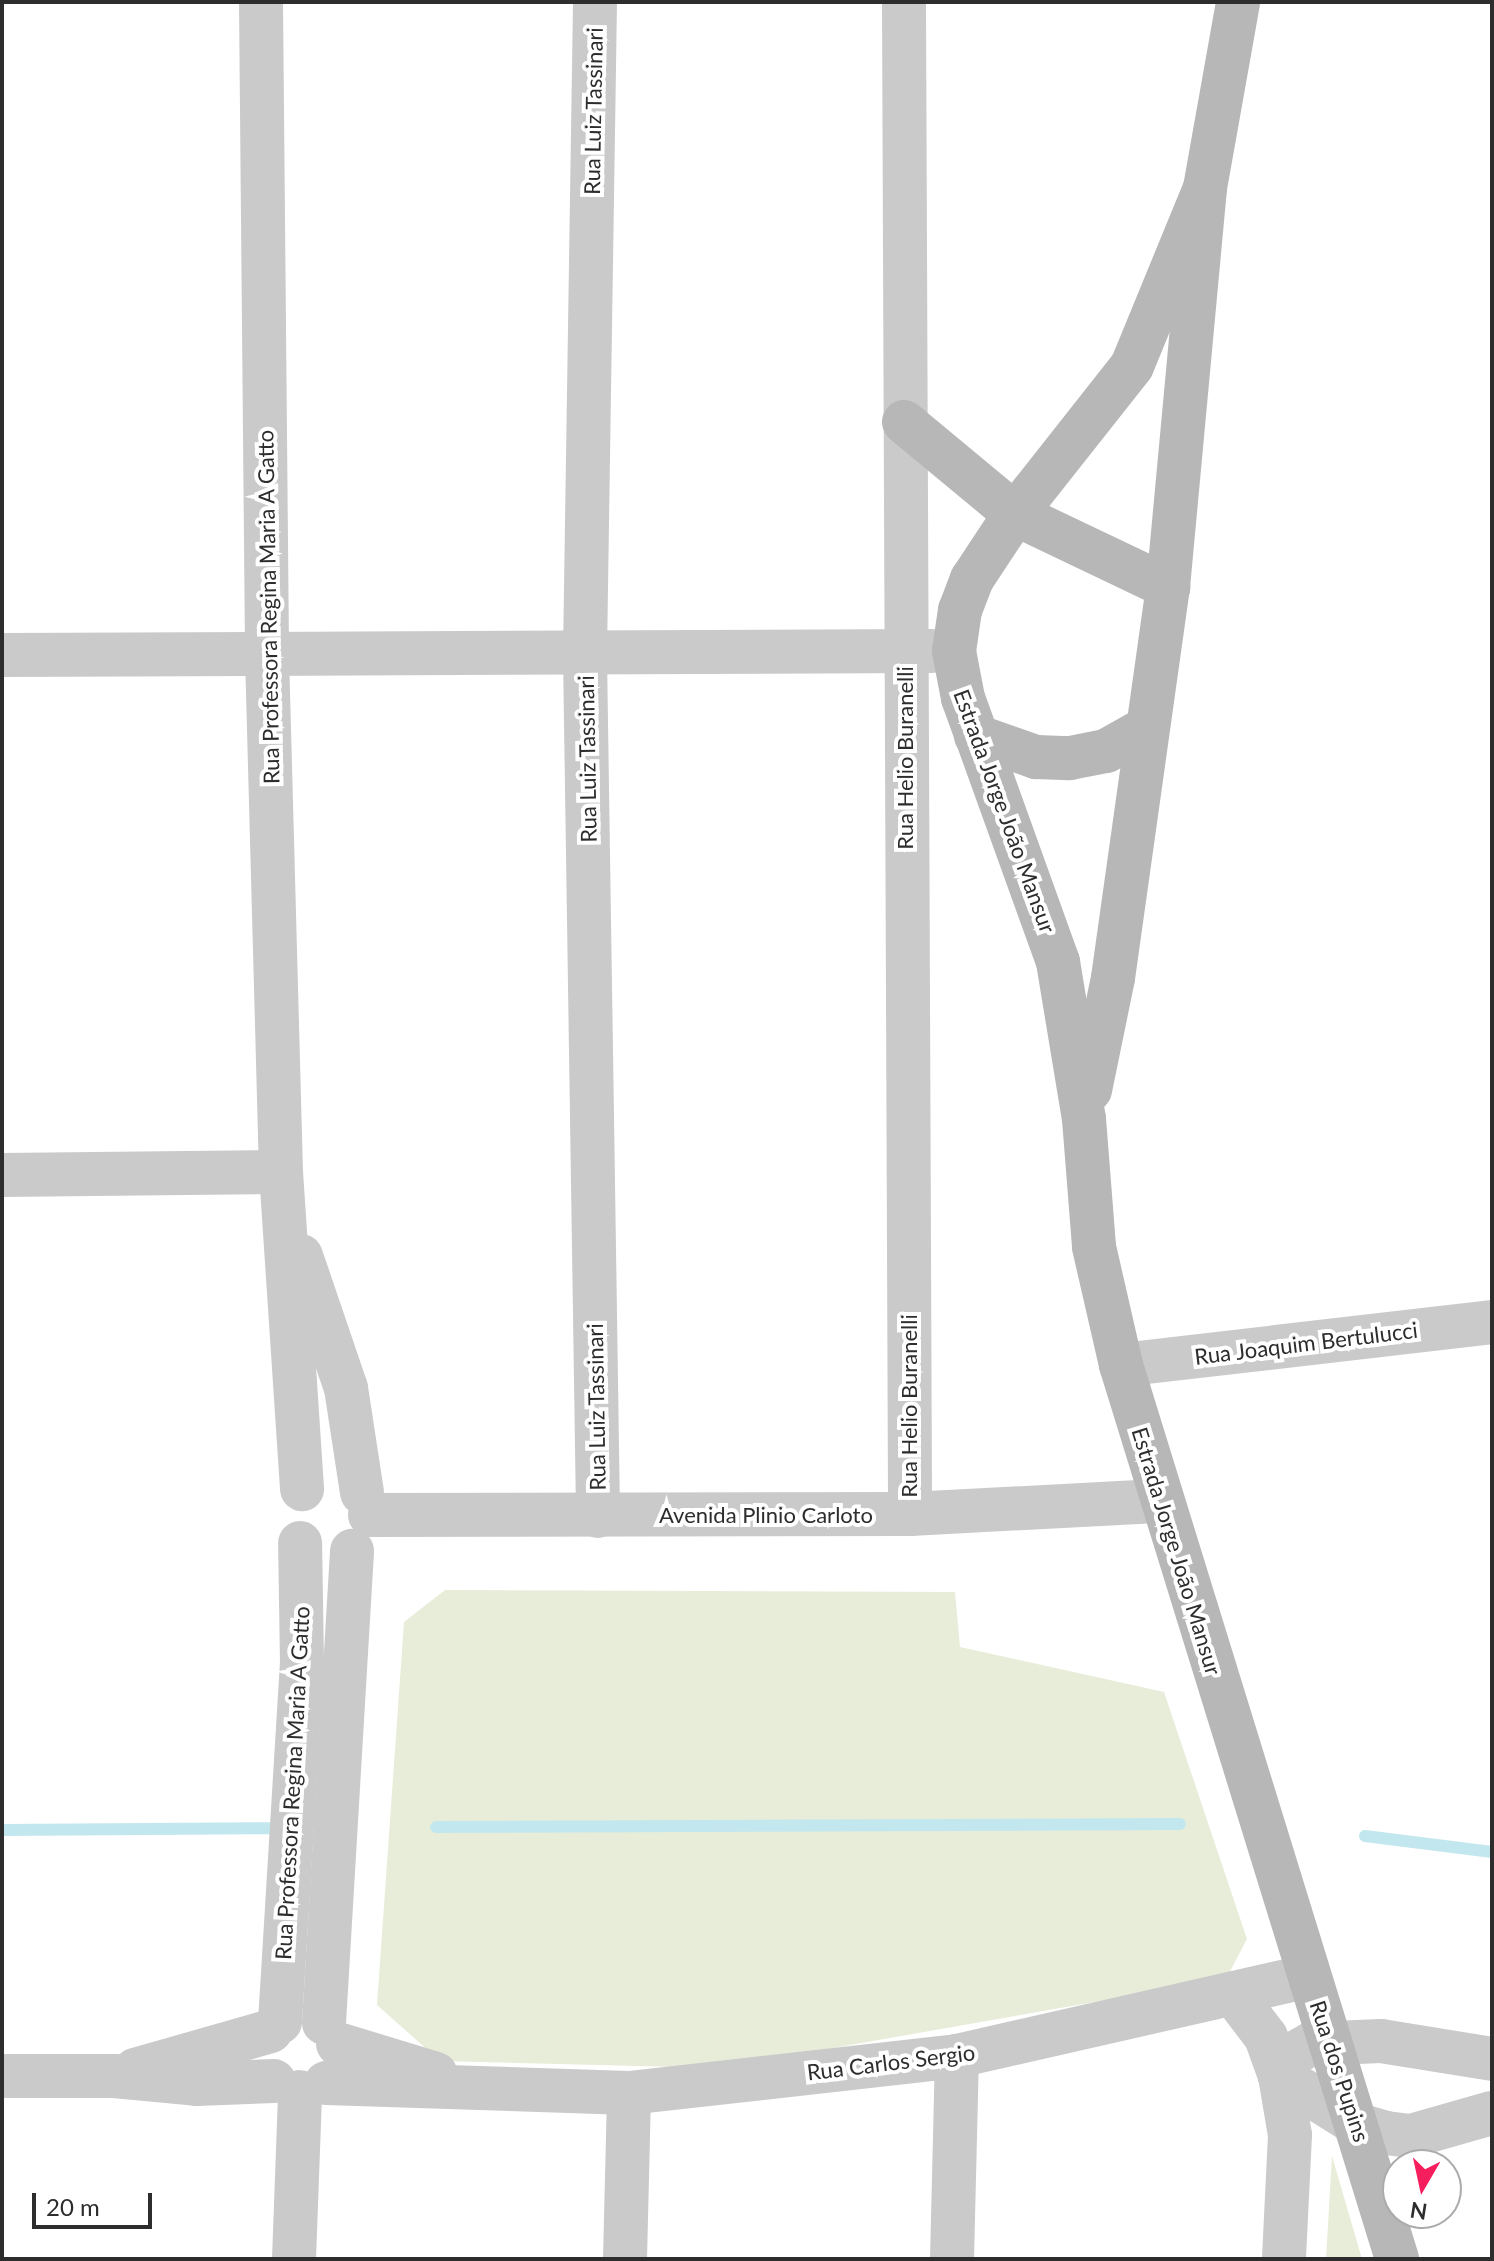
<!DOCTYPE html>
<html>
<head>
<meta charset="utf-8">
<style>
  body { margin:0 }
  #map { position:relative; width:1494px; height:2261px; overflow:hidden; background:#fff; font-family:Lato,sans-serif }
  div>[style] { position:absolute }
  [style*='--x'] { left:calc(var(--x)*1px); top:calc(var(--y)*1px); width:calc(var(--w)*1px); rotate:calc(var(--a)*1deg) }
  .green>* { inset:0; background:#e8edd9 }
  .stream>* { height:12px; margin:-6px; padding:0 6px; transform-origin:6px; border-radius:6px; background:#c3e7ee }
  .street>* { height:44px; margin:-22px; padding:0 22px; transform-origin:22px; border-radius:22px; background:#cacaca }
  .secondary>* { height:44px; margin:-22px; padding:0 22px; transform-origin:22px; border-radius:22px; background:#b7b7b7 }
  span { translate:-50% -50%; white-space:nowrap; text-align:center; line-height:1.15; -webkit-text-stroke:8px #fff; paint-order:stroke }
  .street-label { font-size:22px; color:#2d2d2d }
  .frame { position:absolute; inset:0; border:4px solid #2d2d2d; pointer-events:none }
  .north { position:absolute; left:1382px; top:2149px; width:80px; height:80px; box-sizing:border-box; background:#fff; border:2px solid #ababab; border-radius:50%; rotate:189deg; font-size:22px; font-weight:700; line-height:32px; text-align:center; color:#2d2d2d }
  .north::after { content:''; display:block; margin:auto; width:28px; height:36px; background:#f61e5d; clip-path:polygon(50% 0,100% 100%,50% 72%,0 100%) }
  .scale { position:absolute; left:32px; top:2193px; width:120px; height:36px; box-sizing:border-box; border:4px solid #2d2d2d; border-top:0; padding-left:10px; font-size:24px; line-height:28px; white-space:nowrap; color:#2d2d2d; -webkit-text-stroke:6px #fff; paint-order:stroke }
</style>
</head>
<body>
<div id="map">
  <div class="green">
    <div style="clip-path:polygon(445px 1590px,955px 1592px,960px 1647px,1164px 1692px,1247px 1939px,1226px 1979px,719px 2068px,440px 2061px,377px 2005px,404px 1622px)"></div>
    <div style="clip-path:polygon(1332px 2156px,1362px 2259px,1326px 2259px)"></div>
  </div>
  <div class="stream">
    <div style="--x:436;--y:1827;--w:744;--a:-0.23"></div>
    <div style="--x:2;--y:1830;--w:267;--a:-0.4"></div>
    <div style="--x:1365;--y:1836;--w:128;--a:7.2"></div>
  </div>
  <div class="street">
    <div style="--x:261;--y:2;--w:653;--a:89.47"></div>
    <div style="--x:267;--y:655;--w:517;--a:88.45"></div>
    <div style="--x:281;--y:1172;--w:318;--a:86.2"></div>
    <div style="--x:595;--y:2;--w:654;--a:90.88"></div>
    <div style="--x:585;--y:656;--w:860;--a:89.13"></div>
    <div style="--x:904;--y:2;--w:1512;--a:89.77"></div>
    <div style="--x:2;--y:655;--w:930;--a:-0.25"></div>
    <div style="--x:2;--y:1175;--w:279;--a:-0.6"></div>
    <div style="--x:301;--y:1256;--w:139;--a:71.2"></div>
    <div style="--x:346;--y:1388;--w:106;--a:81.3"></div>
    <div style="--x:1121;--y:1365;--w:373;--a:-6.6"></div>
    <div style="--x:370;--y:1515;--w:540;--a:-0.11"></div>
    <div style="--x:910;--y:1514;--w:252;--a:-3"></div>
    <div style="--x:1234;--y:1995;--w:53;--a:52.7"></div>
    <div style="--x:1266;--y:2037;--w:41;--a:70.3"></div>
    <div style="--x:1280;--y:2076;--w:60;--a:80.4"></div>
    <div style="--x:1290;--y:2135;--w:124;--a:92.8"></div>
    <div style="--x:280;--y:2022;--w:359;--a:-86.5"></div>
    <div style="--x:302;--y:1664;--w:121;--a:-90.9"></div>
    <div style="--x:324;--y:2023;--w:473;--a:-86.6"></div>
    <div style="--x:338;--y:2044;--w:102;--a:17"></div>
    <div style="--x:135;--y:2070;--w:141;--a:-16"></div>
    <div style="--x:2;--y:2076;--w:112;--a:0"></div>
    <div style="--x:114;--y:2076;--w:83;--a:5.5"></div>
    <div style="--x:197;--y:2084;--w:77;--a:-2.2"></div>
    <div style="--x:1280;--y:2076;--w:92;--a:32.1"></div>
    <div style="--x:1358;--y:2125;--w:29;--a:16"></div>
    <div style="--x:1386;--y:2133;--w:25;--a:7"></div>
    <div style="--x:1411;--y:2136;--w:84;--a:-15.9"></div>
    <div style="--x:1280;--y:2076;--w:26;--a:-59"></div>
    <div style="--x:1293;--y:2054;--w:21;--a:-29"></div>
    <div style="--x:1311;--y:2044;--w:70;--a:-2.5"></div>
    <div style="--x:1381;--y:2041;--w:112;--a:9.2"></div>
    <div style="--x:326;--y:2083;--w:303;--a:1.9"></div>
    <div style="--x:629;--y:2093;--w:330;--a:-6.4"></div>
    <div style="--x:957;--y:2056;--w:361;--a:-12.8"></div>
    <div style="--x:294;--y:2259;--w:167;--a:-87.9"></div>
    <div style="--x:625;--y:2259;--w:166;--a:-88.6"></div>
    <div style="--x:952;--y:2259;--w:203;--a:-88.6"></div>
  </div>
  <div class="secondary">
    <div style="--x:1205;--y:188;--w:192;--a:112.3"></div>
    <div style="--x:1132;--y:366;--w:189;--a:128.3"></div>
    <div style="--x:1015;--y:514;--w:78;--a:123.5"></div>
    <div style="--x:972;--y:579;--w:33;--a:111"></div>
    <div style="--x:960;--y:610;--w:41;--a:98.3"></div>
    <div style="--x:954;--y:651;--w:48;--a:79.2"></div>
    <div style="--x:963;--y:698;--w:281;--a:70.2"></div>
    <div style="--x:1058;--y:962;--w:159;--a:80.6"></div>
    <div style="--x:1084;--y:1119;--w:128;--a:85.5"></div>
    <div style="--x:1094;--y:1247;--w:121;--a:77.1"></div>
    <div style="--x:1121;--y:1365;--w:936;--a:72.84"></div>
    <div style="--x:904;--y:422;--w:144;--a:39.7"></div>
    <div style="--x:1015;--y:514;--w:170;--a:25.5"></div>
    <div style="--x:976;--y:736;--w:64;--a:19.3"></div>
    <div style="--x:1036;--y:757;--w:34;--a:2"></div>
    <div style="--x:1070;--y:758;--w:37;--a:-11"></div>
    <div style="--x:1106;--y:751;--w:45;--a:-29.4"></div>
    <div style="--x:1090;--y:1090;--w:114;--a:-78.4"></div>
    <div style="--x:1113;--y:978;--w:395;--a:-82"></div>
    <div style="--x:1168;--y:587;--w:401;--a:-84.7"></div>
    <div style="--x:1205;--y:188;--w:189;--a:-79.9"></div>
  </div>
  <div class="street-label">
    <span style="left:593px;top:111px;rotate:-89deg">Rua Luiz Tassinari</span>
    <span style="left:268px;top:607px;rotate:-91deg">Rua Professora Regina Maria A Gatto</span>
    <span style="left:905px;top:758px;rotate:-90deg">Rua Helio Buranelli</span>
    <span style="left:587px;top:759px;rotate:-91deg">Rua Luiz Tassinari</span>
    <span style="left:1005px;top:811px;rotate:70deg">Estrada Jorge João Mansur</span>
    <span style="left:1306px;top:1343px;rotate:-7deg">Rua Joaquim Bertulucci</span>
    <span style="left:909px;top:1406px;rotate:-90deg">Rua Helio Buranelli</span>
    <span style="left:596px;top:1407px;rotate:-91deg">Rua Luiz Tassinari</span>
    <span style="left:766px;top:1515px">Avenida Plinio Carloto</span>
    <span style="left:1177px;top:1551px;rotate:73deg">Estrada Jorge João Mansur</span>
    <span style="left:292px;top:1783px;rotate:-87deg">Rua Professora Regina Maria A Gatto</span>
    <span style="left:891px;top:2062px;rotate:-7deg">Rua Carlos Sergio</span>
    <span style="left:1340px;top:2071px;rotate:72deg">Rua dos Pupins</span>
  </div>
  <div class="frame"></div>
  <div class="north">N</div>
  <div class="scale">20 m</div>
</div>
</body>
</html>
